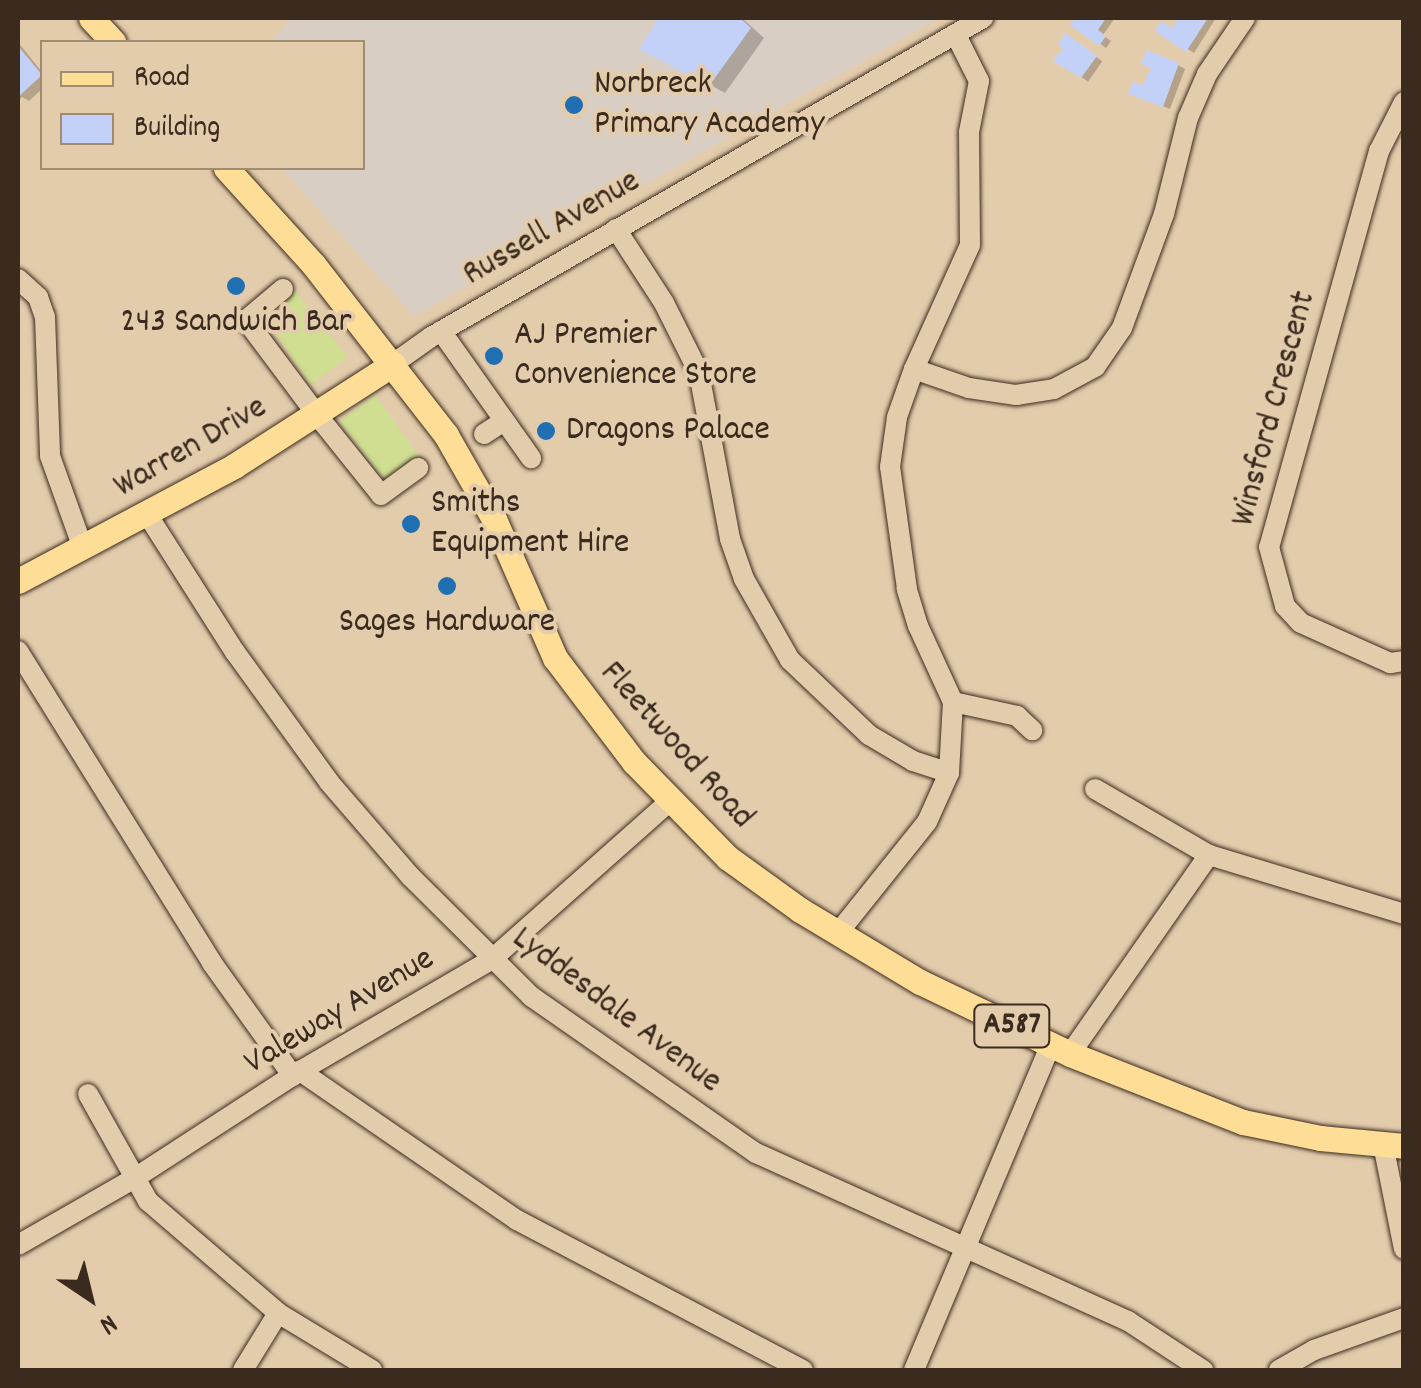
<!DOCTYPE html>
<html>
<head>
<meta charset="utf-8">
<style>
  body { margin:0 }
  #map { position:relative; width:1421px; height:1388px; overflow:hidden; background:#e3ccac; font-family:Dekko,sans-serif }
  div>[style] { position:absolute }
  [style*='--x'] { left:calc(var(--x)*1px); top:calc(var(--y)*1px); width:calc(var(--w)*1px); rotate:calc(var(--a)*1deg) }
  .built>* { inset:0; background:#d9cec3 }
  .green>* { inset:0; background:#cfde91 }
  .shadow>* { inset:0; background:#0003; transform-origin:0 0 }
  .building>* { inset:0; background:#c3d1f8 }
  .roads { filter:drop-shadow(0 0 2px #3b2a1e) drop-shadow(0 0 2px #3b2a1e) }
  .minor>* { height:20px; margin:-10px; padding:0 10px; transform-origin:10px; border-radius:10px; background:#e3ccac }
  .major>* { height:25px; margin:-12.5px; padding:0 12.5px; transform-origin:12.5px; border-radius:12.5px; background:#fedd96 }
  .dots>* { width:28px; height:28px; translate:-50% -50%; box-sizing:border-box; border:5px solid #e3ccac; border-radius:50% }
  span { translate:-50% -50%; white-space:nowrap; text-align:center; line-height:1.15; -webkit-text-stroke:8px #e3ccac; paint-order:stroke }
  .shield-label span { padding:2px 8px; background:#e3ccac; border:2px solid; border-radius:8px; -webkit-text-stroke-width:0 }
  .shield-label { font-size:32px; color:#3b2a1e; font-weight:700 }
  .poi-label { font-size:35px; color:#3b2a1e }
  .left { translate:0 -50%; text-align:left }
  .street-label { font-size:35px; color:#3b2a1e }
  .frame { position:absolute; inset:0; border:20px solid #3b2a1e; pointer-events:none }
  .legend { position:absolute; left:40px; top:40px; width:325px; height:130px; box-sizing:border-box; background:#e3ccac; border:2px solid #a08b73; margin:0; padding:12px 18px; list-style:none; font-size:30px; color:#3b2a1e }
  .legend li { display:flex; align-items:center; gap:20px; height:50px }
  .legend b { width:50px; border:2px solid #a08b73 }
  .north { position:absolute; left:40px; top:1248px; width:100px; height:100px; -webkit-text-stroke:8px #e3ccac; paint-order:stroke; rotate:145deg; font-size:28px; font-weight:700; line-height:40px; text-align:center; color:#3b2a1e }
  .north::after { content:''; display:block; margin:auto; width:35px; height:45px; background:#3b2a1e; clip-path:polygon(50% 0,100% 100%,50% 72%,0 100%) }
</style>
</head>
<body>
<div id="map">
  <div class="built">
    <div style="clip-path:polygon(292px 18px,939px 18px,414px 316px,281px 168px,362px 168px,362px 42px,270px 42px)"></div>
  </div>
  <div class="green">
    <div style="clip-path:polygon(296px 292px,347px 357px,311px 385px,267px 321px)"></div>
    <div style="clip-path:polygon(375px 395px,419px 457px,389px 477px,379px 473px,340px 421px)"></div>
  </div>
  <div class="shadow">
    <div style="clip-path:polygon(662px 18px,742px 18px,764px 38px,725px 93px,643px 48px)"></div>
    <div style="clip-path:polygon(1078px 18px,1115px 18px,1103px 35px,1111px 41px,1106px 48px,1073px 24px)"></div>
    <div style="clip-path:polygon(1181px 18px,1216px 18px,1194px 53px,1158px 30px,1173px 31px)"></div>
    <div style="left:1072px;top:40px;width:37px;height:25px;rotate:35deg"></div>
    <div style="clip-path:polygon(18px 42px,42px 72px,42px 89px,29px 101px,22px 97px,18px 101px)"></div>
    <div style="clip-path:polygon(1178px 65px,1185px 69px,1170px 109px,1138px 96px)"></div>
  </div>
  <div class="building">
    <div style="clip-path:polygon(659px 18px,740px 18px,751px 28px,709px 86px,639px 49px)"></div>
    <div style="clip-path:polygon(1075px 18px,1106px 18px,1098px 30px,1106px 36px,1099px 46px,1070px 25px)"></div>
    <div style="clip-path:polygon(1178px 18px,1208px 18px,1186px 52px,1155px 31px,1161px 21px,1172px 28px)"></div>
    <div style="clip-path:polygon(1065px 33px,1097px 56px,1081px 78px,1053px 61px,1063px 48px,1058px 45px)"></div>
    <div style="clip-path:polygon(18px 46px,42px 75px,18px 97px)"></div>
    <div style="clip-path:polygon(1147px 50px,1179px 63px,1163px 107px,1128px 94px,1133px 82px,1143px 85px,1151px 68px,1141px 64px)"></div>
  </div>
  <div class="roads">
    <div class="minor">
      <div style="--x:1404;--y:102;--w:55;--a:117"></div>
      <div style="--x:1379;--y:151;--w:411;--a:105.5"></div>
      <div style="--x:1269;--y:547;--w:61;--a:74.8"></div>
      <div style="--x:1285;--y:606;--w:23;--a:47"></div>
      <div style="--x:1301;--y:623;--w:98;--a:24.2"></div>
      <div style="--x:1390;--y:663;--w:14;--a:-8"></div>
      <div style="--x:616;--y:229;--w:88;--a:57"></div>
      <div style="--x:664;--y:303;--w:78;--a:63.4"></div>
      <div style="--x:699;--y:373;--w:169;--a:79.4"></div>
      <div style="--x:730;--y:539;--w:42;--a:70.7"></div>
      <div style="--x:744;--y:579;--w:93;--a:60.4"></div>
      <div style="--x:790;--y:660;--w:109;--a:43.5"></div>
      <div style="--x:869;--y:735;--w:51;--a:30.6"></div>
      <div style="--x:913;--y:761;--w:38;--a:18"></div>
      <div style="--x:18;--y:279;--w:27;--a:42"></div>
      <div style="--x:38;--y:297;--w:21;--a:71"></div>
      <div style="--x:45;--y:317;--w:139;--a:87.9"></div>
      <div style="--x:50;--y:456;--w:98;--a:70.3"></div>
      <div style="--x:283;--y:289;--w:48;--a:140"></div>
      <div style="--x:246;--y:320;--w:119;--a:53.2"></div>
      <div style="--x:317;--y:415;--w:102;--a:51.3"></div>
      <div style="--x:381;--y:495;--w:46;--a:-36.1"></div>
      <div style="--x:441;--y:331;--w:156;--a:54.7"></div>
      <div style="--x:393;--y:364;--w:47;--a:-35.4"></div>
      <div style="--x:431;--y:337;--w:638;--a:-30.02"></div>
      <div style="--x:914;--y:369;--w:58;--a:19.1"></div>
      <div style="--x:969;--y:388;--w:48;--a:8.5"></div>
      <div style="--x:1016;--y:395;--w:38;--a:-9"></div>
      <div style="--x:1054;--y:389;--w:47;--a:-28.2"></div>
      <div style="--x:1095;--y:367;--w:47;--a:-55.3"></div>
      <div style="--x:1122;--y:328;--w:121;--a:-69.8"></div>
      <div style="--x:1164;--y:214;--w:99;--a:-76"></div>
      <div style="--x:1188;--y:118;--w:48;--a:-66.6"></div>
      <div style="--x:1207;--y:74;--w:68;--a:-55.8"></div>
      <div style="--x:484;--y:434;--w:24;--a:-33"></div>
      <div style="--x:147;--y:514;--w:164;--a:57.5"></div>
      <div style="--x:235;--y:652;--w:160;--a:54.1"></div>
      <div style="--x:329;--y:782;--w:124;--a:49.2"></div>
      <div style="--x:410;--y:876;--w:172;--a:44.8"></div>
      <div style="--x:532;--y:997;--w:273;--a:34.9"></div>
      <div style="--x:756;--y:1153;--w:408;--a:24.3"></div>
      <div style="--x:1128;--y:1321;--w:90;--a:33.2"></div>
      <div style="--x:18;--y:651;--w:367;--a:58.1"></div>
      <div style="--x:212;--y:963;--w:139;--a:54.4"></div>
      <div style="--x:953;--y:702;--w:66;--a:12.3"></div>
      <div style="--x:1017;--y:716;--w:21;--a:43"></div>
      <div style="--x:1095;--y:789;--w:132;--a:30.1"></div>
      <div style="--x:1209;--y:855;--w:204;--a:16.8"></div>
      <div style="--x:838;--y:933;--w:142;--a:-51.3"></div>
      <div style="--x:927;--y:822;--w:54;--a:-65.8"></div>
      <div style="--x:949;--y:773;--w:71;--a:-86.8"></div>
      <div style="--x:953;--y:702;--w:84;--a:-114.7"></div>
      <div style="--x:918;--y:626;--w:39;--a:-107"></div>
      <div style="--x:907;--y:589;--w:123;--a:-97.9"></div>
      <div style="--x:890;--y:467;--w:50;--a:-82"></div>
      <div style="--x:897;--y:417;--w:51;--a:-70.5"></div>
      <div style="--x:914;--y:369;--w:136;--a:-65.7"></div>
      <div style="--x:970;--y:245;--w:113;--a:-90.5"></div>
      <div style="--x:969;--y:132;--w:52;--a:-78.9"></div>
      <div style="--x:979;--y:81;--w:51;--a:-116.6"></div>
      <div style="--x:1070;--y:1054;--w:243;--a:-55.1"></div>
      <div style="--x:300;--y:1071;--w:263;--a:34.5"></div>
      <div style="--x:517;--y:1220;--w:323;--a:27.7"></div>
      <div style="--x:88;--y:1094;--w:123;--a:60.7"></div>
      <div style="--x:148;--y:1201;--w:172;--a:40.7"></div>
      <div style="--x:278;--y:1313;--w:110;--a:31.2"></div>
      <div style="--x:1383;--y:1144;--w:107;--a:78.7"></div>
      <div style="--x:18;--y:1245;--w:135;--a:-29.8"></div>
      <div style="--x:135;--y:1178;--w:197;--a:-33"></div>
      <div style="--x:300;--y:1071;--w:221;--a:-30.2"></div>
      <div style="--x:491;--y:960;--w:241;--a:-41.6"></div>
      <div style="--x:243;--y:1370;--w:67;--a:-58.4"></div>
      <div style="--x:914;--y:1370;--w:354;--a:-67.2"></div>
      <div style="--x:1279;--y:1370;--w:40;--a:-29.7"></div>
      <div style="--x:1314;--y:1350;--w:96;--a:-19.6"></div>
    </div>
    <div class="major">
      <div style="--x:91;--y:18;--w:33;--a:47"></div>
      <div style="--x:226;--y:168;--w:130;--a:47.8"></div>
      <div style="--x:313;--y:264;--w:217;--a:52.1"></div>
      <div style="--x:446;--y:435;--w:97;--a:60.3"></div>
      <div style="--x:494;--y:519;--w:152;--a:66.3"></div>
      <div style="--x:555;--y:658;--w:131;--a:52.8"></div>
      <div style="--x:634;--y:762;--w:134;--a:45.6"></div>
      <div style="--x:728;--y:858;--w:89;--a:35.8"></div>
      <div style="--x:800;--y:910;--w:140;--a:31"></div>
      <div style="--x:920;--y:982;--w:166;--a:25.6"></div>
      <div style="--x:1070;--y:1054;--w:186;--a:21.5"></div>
      <div style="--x:1243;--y:1122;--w:79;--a:11.7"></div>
      <div style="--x:1320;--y:1138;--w:84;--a:5.4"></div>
      <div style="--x:18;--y:581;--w:245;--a:-28"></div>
      <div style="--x:234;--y:466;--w:189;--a:-32.7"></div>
    </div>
  </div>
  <div class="dots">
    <div style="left:574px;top:105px;background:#1f6fb2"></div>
    <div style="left:236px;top:286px;background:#1f6fb2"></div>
    <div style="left:494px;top:356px;background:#1f6fb2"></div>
    <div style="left:546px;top:431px;background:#1f6fb2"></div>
    <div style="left:411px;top:524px;background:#1f6fb2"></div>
    <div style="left:447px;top:586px;background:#1f6fb2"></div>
  </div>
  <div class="shield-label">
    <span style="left:1012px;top:1026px">A587</span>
  </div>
  <div class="poi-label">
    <span class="left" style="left:594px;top:105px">Norbreck<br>Primary Academy</span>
    <span style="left:236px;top:323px">243 Sandwich Bar</span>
    <span class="left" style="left:514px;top:356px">AJ Premier<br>Convenience Store</span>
    <span class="left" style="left:566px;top:431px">Dragons Palace</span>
    <span class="left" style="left:431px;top:524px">Smiths<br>Equipment Hire</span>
    <span style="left:447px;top:623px">Sages Hardware</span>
  </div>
  <div class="street-label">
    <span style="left:552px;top:229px;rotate:-30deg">Russell Avenue</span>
    <span style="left:1275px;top:409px;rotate:-75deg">Winsford Crescent</span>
    <span style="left:191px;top:448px;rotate:-30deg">Warren Drive</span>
    <span style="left:676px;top:746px;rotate:48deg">Fleetwood Road</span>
    <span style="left:616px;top:1011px;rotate:37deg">Lyddesdale Avenue</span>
    <span style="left:340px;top:1012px;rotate:-31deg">Valeway Avenue</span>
  </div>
  <div class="frame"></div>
  <ul class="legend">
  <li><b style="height:12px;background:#fedd96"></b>Road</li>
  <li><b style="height:28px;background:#c3d1f8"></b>Building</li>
  </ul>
  <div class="north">N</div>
</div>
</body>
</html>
